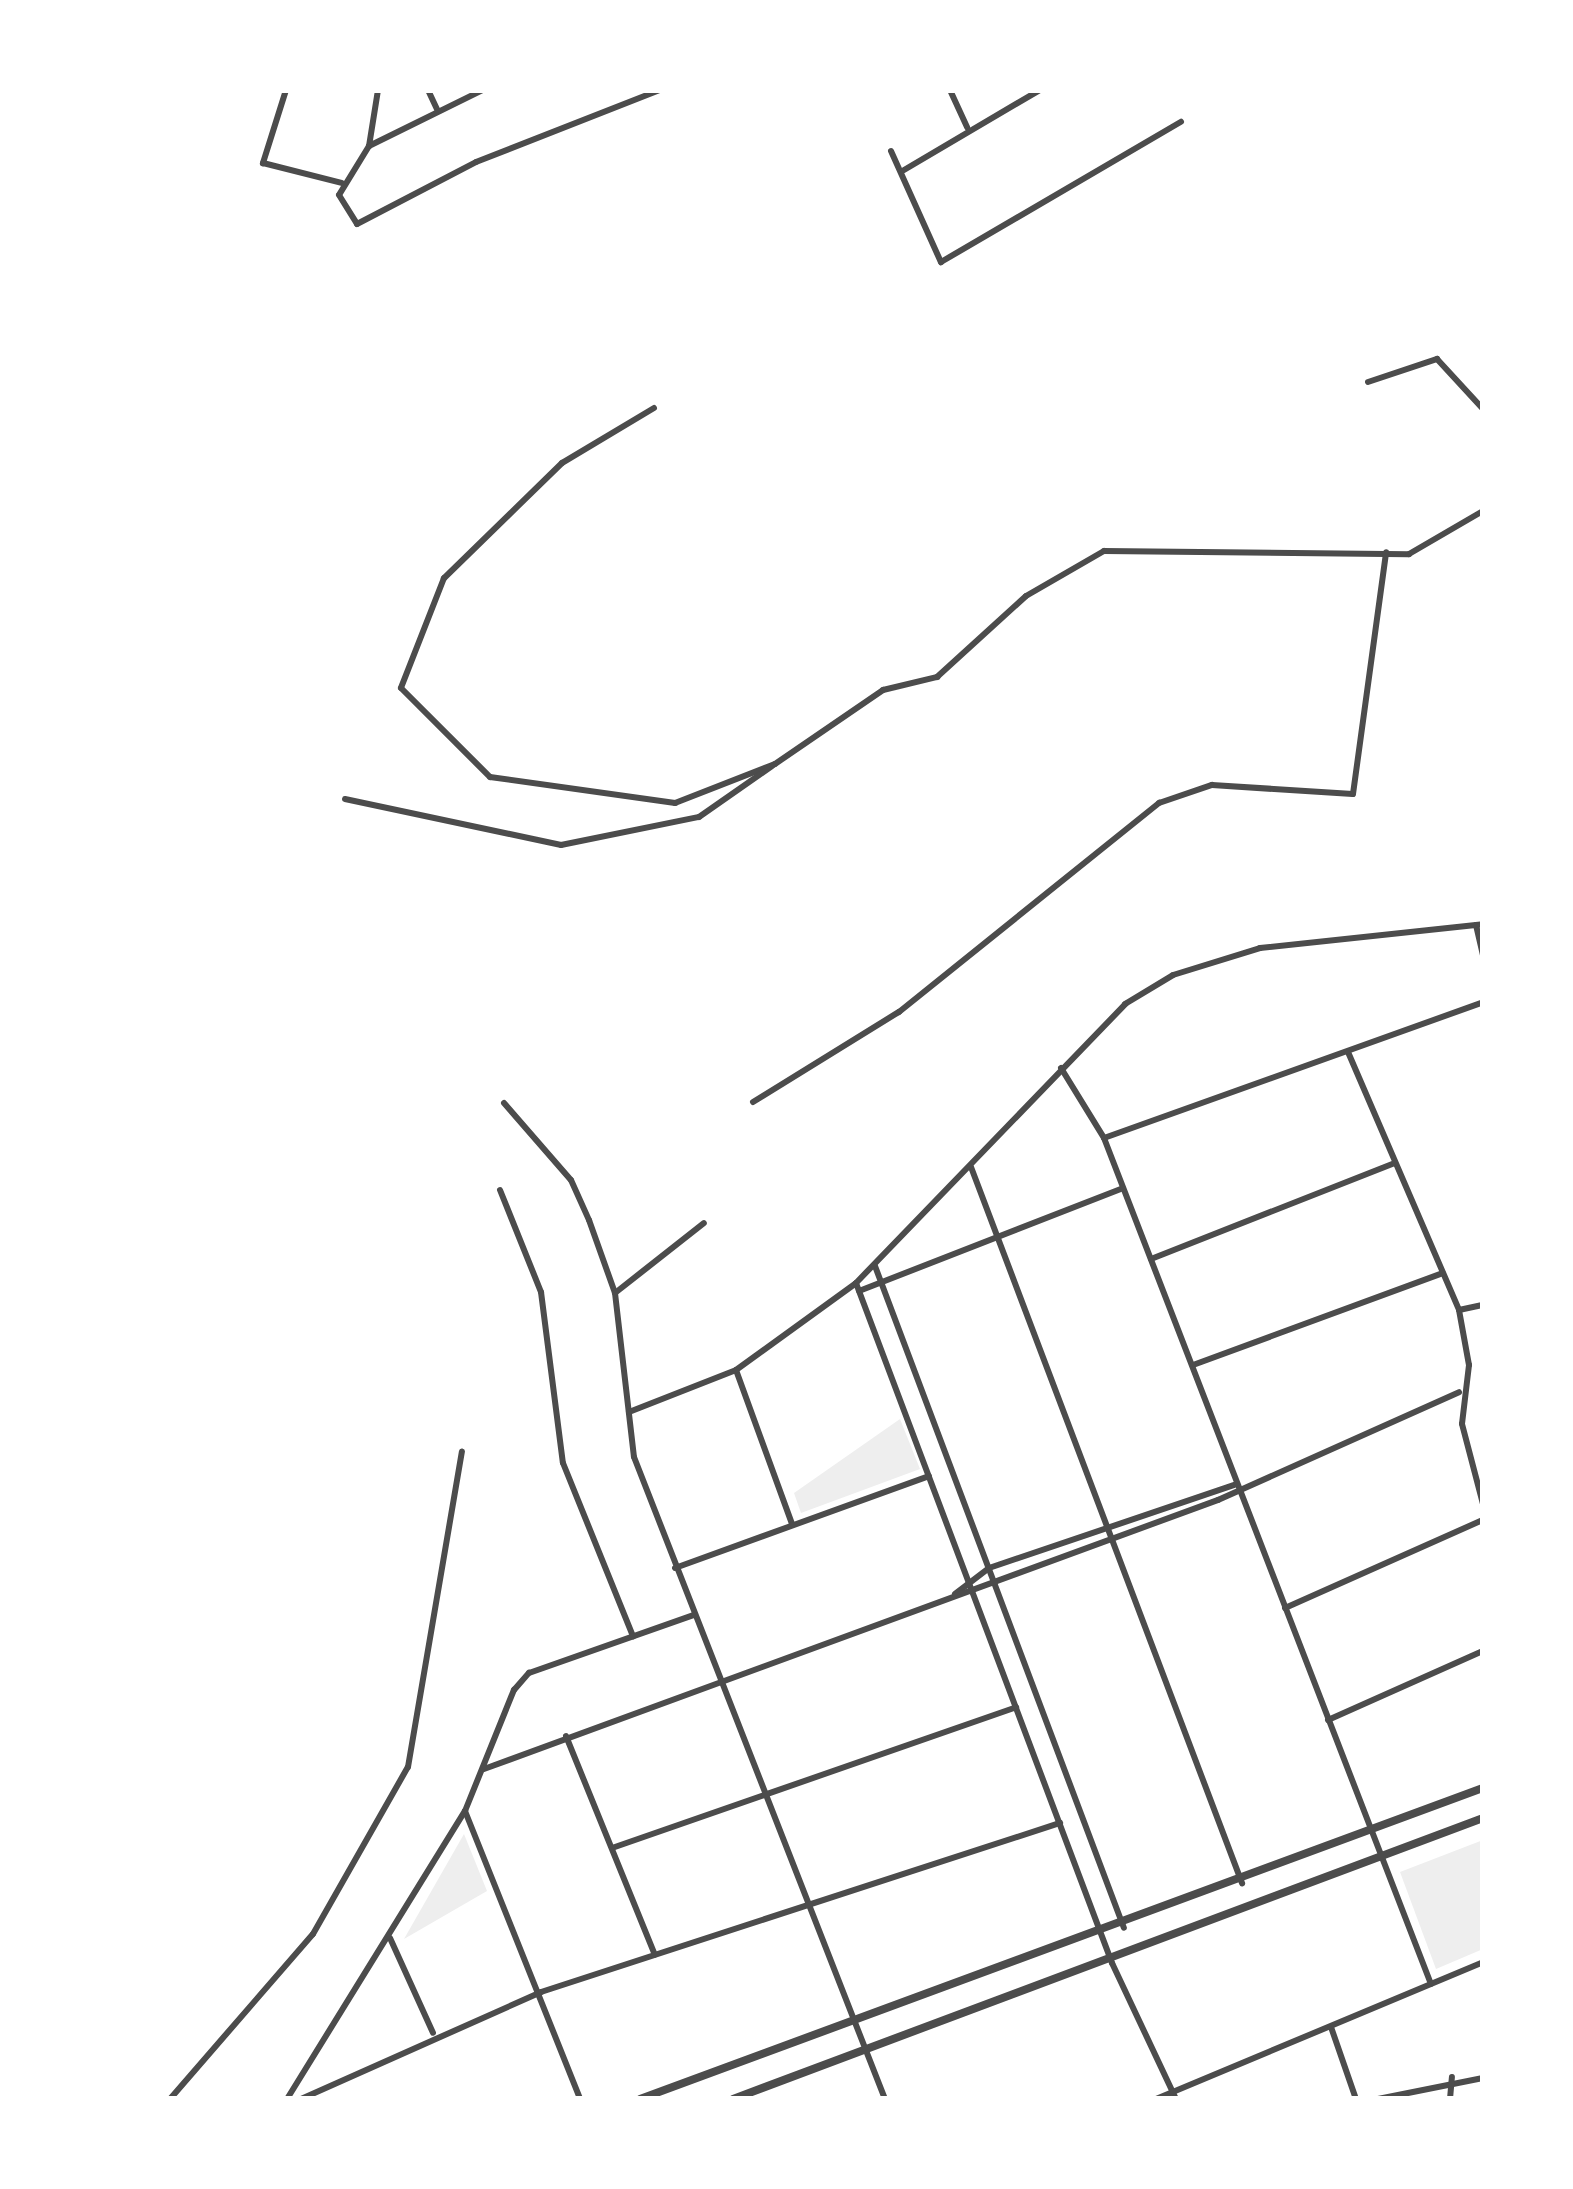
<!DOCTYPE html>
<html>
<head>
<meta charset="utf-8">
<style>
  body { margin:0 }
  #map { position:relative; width:1573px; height:2189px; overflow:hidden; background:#fff; font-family:"Varela Round",sans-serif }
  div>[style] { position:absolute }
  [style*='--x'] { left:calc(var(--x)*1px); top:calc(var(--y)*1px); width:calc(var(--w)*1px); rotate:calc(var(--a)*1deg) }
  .green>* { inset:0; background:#eee }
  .minor>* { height:6px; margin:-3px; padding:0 3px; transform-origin:3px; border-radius:3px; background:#4c4c4c }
  .tertiary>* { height:8px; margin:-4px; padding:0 4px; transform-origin:4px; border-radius:4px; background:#4c4c4c }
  span { translate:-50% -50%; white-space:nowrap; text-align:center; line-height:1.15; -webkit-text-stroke:10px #fff; paint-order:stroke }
  .frame { position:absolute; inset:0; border:93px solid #fff; pointer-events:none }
</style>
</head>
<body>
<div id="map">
  <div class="green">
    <div style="clip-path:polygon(900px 1419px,920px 1469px,801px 1513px,794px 1493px)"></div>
    <div style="clip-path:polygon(464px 1834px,487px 1891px,404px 1939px)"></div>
    <div style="clip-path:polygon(1483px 1840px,1483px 1949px,1436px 1969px,1400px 1872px)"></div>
  </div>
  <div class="minor">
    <div style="--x:286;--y:90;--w:77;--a:107.5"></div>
    <div style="--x:263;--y:163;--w:81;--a:14.2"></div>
    <div style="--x:378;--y:90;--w:57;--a:99.1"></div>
    <div style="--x:369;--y:146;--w:57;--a:121.5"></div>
    <div style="--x:339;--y:195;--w:34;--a:58"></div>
    <div style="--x:357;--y:224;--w:134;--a:-27.5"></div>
    <div style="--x:476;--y:162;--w:198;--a:-21.4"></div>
    <div style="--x:428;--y:90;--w:23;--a:65"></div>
    <div style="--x:950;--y:90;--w:41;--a:65.3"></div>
    <div style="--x:369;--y:146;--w:127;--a:-26.2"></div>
    <div style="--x:891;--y:151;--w:122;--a:65.8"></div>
    <div style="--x:941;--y:262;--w:278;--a:-30.3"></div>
    <div style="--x:904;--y:170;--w:158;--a:-30.5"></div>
    <div style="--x:1368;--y:382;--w:73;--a:-18.4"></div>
    <div style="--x:1437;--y:359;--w:68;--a:47.4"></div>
    <div style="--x:654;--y:408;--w:107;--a:149.1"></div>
    <div style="--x:562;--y:463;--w:165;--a:135.7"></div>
    <div style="--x:444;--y:578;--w:118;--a:111.4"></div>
    <div style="--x:401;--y:688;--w:126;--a:45"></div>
    <div style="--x:490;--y:777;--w:187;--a:8"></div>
    <div style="--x:675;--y:803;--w:107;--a:-21.3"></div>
    <div style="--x:775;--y:764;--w:131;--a:-34.4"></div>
    <div style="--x:883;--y:690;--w:56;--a:-13.5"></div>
    <div style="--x:937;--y:677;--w:120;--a:-42.3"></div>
    <div style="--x:1026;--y:596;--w:90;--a:-30"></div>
    <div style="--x:1104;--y:551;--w:305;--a:0.6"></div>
    <div style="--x:1409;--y:554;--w:86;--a:-30.2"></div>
    <div style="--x:345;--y:799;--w:221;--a:12"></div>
    <div style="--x:561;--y:845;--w:141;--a:-11.5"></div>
    <div style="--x:699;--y:817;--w:89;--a:-34.9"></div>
    <div style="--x:1476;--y:925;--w:32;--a:77"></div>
    <div style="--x:1348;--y:1052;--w:281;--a:66.7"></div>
    <div style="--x:1459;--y:1310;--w:56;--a:79.7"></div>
    <div style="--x:1469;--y:1365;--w:59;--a:96.8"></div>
    <div style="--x:1462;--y:1424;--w:83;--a:75.3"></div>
    <div style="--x:1061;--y:1068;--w:82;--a:58.4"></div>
    <div style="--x:1104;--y:1138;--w:907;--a:68.87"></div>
    <div style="--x:753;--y:1102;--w:172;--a:-31.7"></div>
    <div style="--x:899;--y:1012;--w:334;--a:-38.8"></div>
    <div style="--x:1159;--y:803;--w:56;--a:-18.8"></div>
    <div style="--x:1212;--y:785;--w:141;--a:3.7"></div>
    <div style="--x:1353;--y:794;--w:244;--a:-82.2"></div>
    <div style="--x:504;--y:1103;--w:102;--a:49"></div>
    <div style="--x:571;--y:1180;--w:44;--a:65.8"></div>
    <div style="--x:589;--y:1220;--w:77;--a:70.4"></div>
    <div style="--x:615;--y:1293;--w:165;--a:83.4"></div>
    <div style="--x:634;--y:1457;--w:689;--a:68.65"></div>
    <div style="--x:1104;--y:1138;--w:403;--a:-19.7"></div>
    <div style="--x:971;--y:1167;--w:766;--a:69.27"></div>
    <div style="--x:500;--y:1190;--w:110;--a:68.1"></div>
    <div style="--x:541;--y:1292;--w:172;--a:82.7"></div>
    <div style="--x:563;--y:1463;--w:187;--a:68"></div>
    <div style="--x:1151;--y:1259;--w:262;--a:-21.5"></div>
    <div style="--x:875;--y:1266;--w:707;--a:69.39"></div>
    <div style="--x:856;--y:1283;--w:727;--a:69.37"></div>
    <div style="--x:1112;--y:1963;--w:150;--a:64.8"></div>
    <div style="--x:859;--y:1291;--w:283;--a:-21.3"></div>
    <div style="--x:615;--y:1293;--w:113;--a:-38.2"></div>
    <div style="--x:1459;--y:1310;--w:25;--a:-12"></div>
    <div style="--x:1193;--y:1365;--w:266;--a:-20.2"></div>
    <div style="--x:736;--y:1370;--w:164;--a:70"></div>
    <div style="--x:629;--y:1412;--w:115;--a:-21.4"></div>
    <div style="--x:736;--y:1370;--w:148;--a:-35.9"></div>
    <div style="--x:856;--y:1283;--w:388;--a:-46"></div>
    <div style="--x:1125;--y:1004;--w:56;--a:-31.1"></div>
    <div style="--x:1173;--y:975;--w:91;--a:-17.2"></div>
    <div style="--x:1260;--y:948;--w:224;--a:-6.1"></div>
    <div style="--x:675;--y:1568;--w:270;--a:-19.9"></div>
    <div style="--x:955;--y:1594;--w:43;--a:-37.4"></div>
    <div style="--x:989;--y:1568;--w:259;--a:-18.7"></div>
    <div style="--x:1285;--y:1608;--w:217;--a:-24"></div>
    <div style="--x:1328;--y:1720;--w:170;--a:-24"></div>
    <div style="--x:566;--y:1736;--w:236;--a:67.9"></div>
    <div style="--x:484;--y:1769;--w:782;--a:-20.13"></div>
    <div style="--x:1218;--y:1500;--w:264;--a:-24.1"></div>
    <div style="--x:465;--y:1811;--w:310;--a:68.2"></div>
    <div style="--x:612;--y:1848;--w:428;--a:-19.2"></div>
    <div style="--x:390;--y:1938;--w:104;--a:65.6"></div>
    <div style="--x:1331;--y:2027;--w:76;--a:70.9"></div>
    <div style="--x:170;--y:2099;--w:218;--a:-49.1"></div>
    <div style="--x:313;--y:1934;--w:192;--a:-60.4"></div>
    <div style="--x:408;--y:1767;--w:320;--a:-80.3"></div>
    <div style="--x:287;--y:2099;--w:339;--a:-58.3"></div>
    <div style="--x:465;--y:1811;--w:131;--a:-68"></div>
    <div style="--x:514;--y:1690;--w:23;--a:-49"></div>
    <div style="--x:529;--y:1673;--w:175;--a:-19.4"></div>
    <div style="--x:301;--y:2099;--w:263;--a:-24"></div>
    <div style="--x:541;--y:1992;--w:546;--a:-18.04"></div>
    <div style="--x:1156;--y:2099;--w:355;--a:-22.7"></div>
    <div style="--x:1378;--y:2099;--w:107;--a:-11.3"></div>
    <div style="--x:1450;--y:2099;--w:22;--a:-85"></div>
  </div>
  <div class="tertiary">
    <div style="--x:640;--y:2099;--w:899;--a:-20.25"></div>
    <div style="--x:733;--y:2099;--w:801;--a:-20.54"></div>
  </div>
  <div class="frame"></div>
</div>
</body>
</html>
